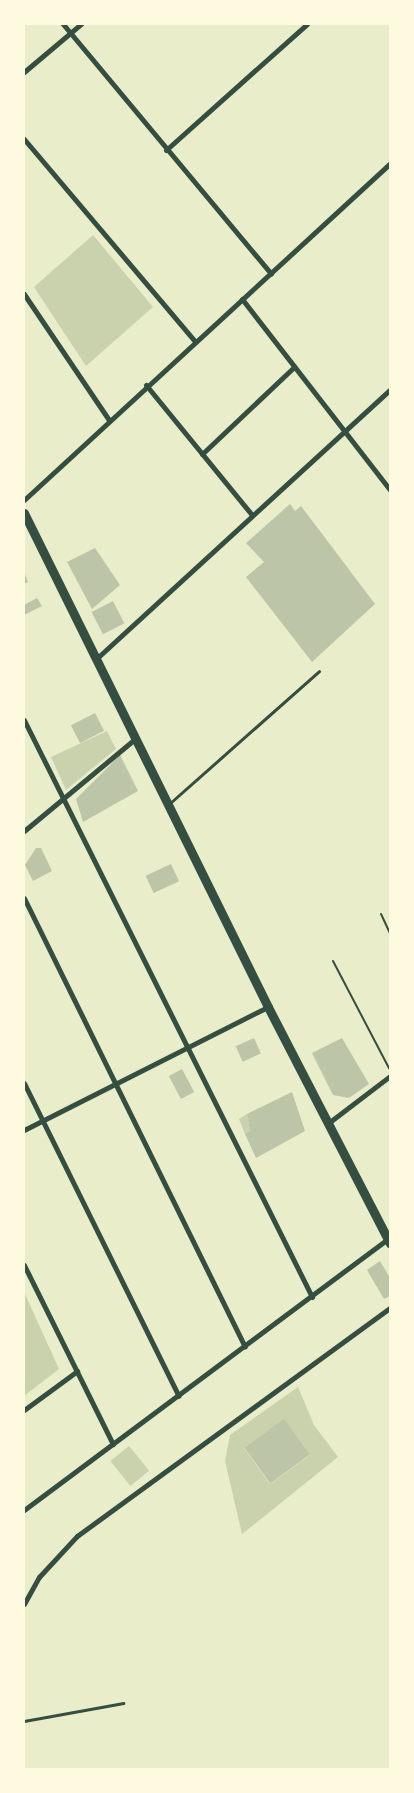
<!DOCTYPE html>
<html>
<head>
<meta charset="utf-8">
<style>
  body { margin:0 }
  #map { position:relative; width:414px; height:1793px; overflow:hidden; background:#e9edc9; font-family:Inter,sans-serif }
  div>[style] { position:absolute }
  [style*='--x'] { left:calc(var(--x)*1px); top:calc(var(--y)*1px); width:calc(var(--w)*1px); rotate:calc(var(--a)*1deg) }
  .green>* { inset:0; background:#cad2ad; transform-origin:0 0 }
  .building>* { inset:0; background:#bcc5a7; transform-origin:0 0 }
  .path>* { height:2px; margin:-1px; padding:0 1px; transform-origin:1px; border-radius:1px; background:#344e41 }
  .service>* { height:3px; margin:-1.5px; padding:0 1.5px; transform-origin:1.5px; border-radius:1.5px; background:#344e41 }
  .minor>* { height:5px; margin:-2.5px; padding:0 2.5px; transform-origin:2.5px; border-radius:2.5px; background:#344e41 }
  .secondary>* { height:9px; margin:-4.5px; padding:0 4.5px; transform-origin:4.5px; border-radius:4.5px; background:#344e41 }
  span { translate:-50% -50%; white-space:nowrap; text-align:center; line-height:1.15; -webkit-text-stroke:5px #fefae0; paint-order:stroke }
  .frame { position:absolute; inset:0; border:25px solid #fefae0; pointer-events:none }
</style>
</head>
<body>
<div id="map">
  <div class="green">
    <div style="clip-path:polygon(93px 235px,153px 307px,86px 366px,34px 287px)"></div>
    <div style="clip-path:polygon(107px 731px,116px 749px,66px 790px,51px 757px)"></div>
    <div style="clip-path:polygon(247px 1114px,250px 1131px,245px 1134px,239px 1119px)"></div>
    <div style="clip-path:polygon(24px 1292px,59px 1369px,24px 1396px)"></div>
    <div style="clip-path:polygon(evenodd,298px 1387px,314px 1425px,338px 1457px,242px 1534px,225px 1461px,230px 1435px,298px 1387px,284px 1420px,310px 1455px,270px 1484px,244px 1448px,284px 1420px)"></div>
    <div style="left:129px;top:1446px;width:32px;height:24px;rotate:51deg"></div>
  </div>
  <div class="building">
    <div style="clip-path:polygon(290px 504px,295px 511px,301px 506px,375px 604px,312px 662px,246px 577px,264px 562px,246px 543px)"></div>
    <div style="clip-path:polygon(95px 548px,120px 585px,92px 609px,67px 562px)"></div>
    <div style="clip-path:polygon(24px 572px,28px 582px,24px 584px)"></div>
    <div style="clip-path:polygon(37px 598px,42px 606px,24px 615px,24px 605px)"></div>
    <div style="left:113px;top:601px;width:25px;height:24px;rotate:63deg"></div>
    <div style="left:95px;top:713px;width:20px;height:27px;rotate:63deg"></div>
    <div style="clip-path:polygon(120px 755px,138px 791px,83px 822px,76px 799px)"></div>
    <div style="clip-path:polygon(36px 848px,41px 848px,52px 871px,33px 881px,25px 865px)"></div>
    <div style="left:171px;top:864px;width:19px;height:28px;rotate:65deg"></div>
    <div style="left:254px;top:1038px;width:17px;height:20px;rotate:66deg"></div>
    <div style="clip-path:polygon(342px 1038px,369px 1084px,349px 1098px,333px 1095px,312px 1053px)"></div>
    <div style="left:182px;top:1069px;width:26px;height:15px;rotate:62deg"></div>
    <div style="clip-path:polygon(292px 1092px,305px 1131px,256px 1158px,245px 1134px,250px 1131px,247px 1114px)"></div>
    <div style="clip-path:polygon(380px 1261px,390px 1278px,390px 1296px,384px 1299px,367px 1270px)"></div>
    <div style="left:284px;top:1419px;width:44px;height:49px;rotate:54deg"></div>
  </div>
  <div class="path">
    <div style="--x:381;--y:914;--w:21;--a:65"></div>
    <div style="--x:333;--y:961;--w:121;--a:62.4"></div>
  </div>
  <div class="service">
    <div style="--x:170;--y:803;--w:199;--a:-41.5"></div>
    <div style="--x:24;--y:1721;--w:101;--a:-10.3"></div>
  </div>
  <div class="minor">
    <div style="--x:63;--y:24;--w:325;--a:50.2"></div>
    <div style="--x:24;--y:72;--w:75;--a:-40.1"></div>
    <div style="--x:24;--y:139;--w:263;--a:49.8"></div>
    <div style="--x:166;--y:150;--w:189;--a:-41.8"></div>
    <div style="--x:24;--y:294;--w:152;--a:56"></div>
    <div style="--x:242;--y:299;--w:242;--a:52.2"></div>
    <div style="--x:146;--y:385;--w:168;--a:50.8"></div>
    <div style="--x:202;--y:454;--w:127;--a:-43.4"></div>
    <div style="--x:24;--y:500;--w:498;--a:-42.6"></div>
    <div style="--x:96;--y:659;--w:398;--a:-42.5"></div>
    <div style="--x:24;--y:720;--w:645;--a:63.47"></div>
    <div style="--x:24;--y:831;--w:144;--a:-39.7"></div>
    <div style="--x:24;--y:898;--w:500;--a:63.79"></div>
    <div style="--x:24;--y:1083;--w:349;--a:63.7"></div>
    <div style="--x:327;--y:1124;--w:79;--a:-37.3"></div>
    <div style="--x:24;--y:1130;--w:273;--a:-26.8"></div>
    <div style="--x:24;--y:1265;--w:200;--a:63.6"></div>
    <div style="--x:24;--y:1410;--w:66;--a:-36.3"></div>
    <div style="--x:24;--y:1510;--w:454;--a:-36.7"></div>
    <div style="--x:24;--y:1604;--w:31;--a:-61"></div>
    <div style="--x:39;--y:1577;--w:56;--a:-47.2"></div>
    <div style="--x:77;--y:1536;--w:387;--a:-36.1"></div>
  </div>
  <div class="secondary">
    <div style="--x:24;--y:513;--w:551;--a:63.71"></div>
    <div style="--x:268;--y:1007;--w:266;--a:62.7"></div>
  </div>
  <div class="frame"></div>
</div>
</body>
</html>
